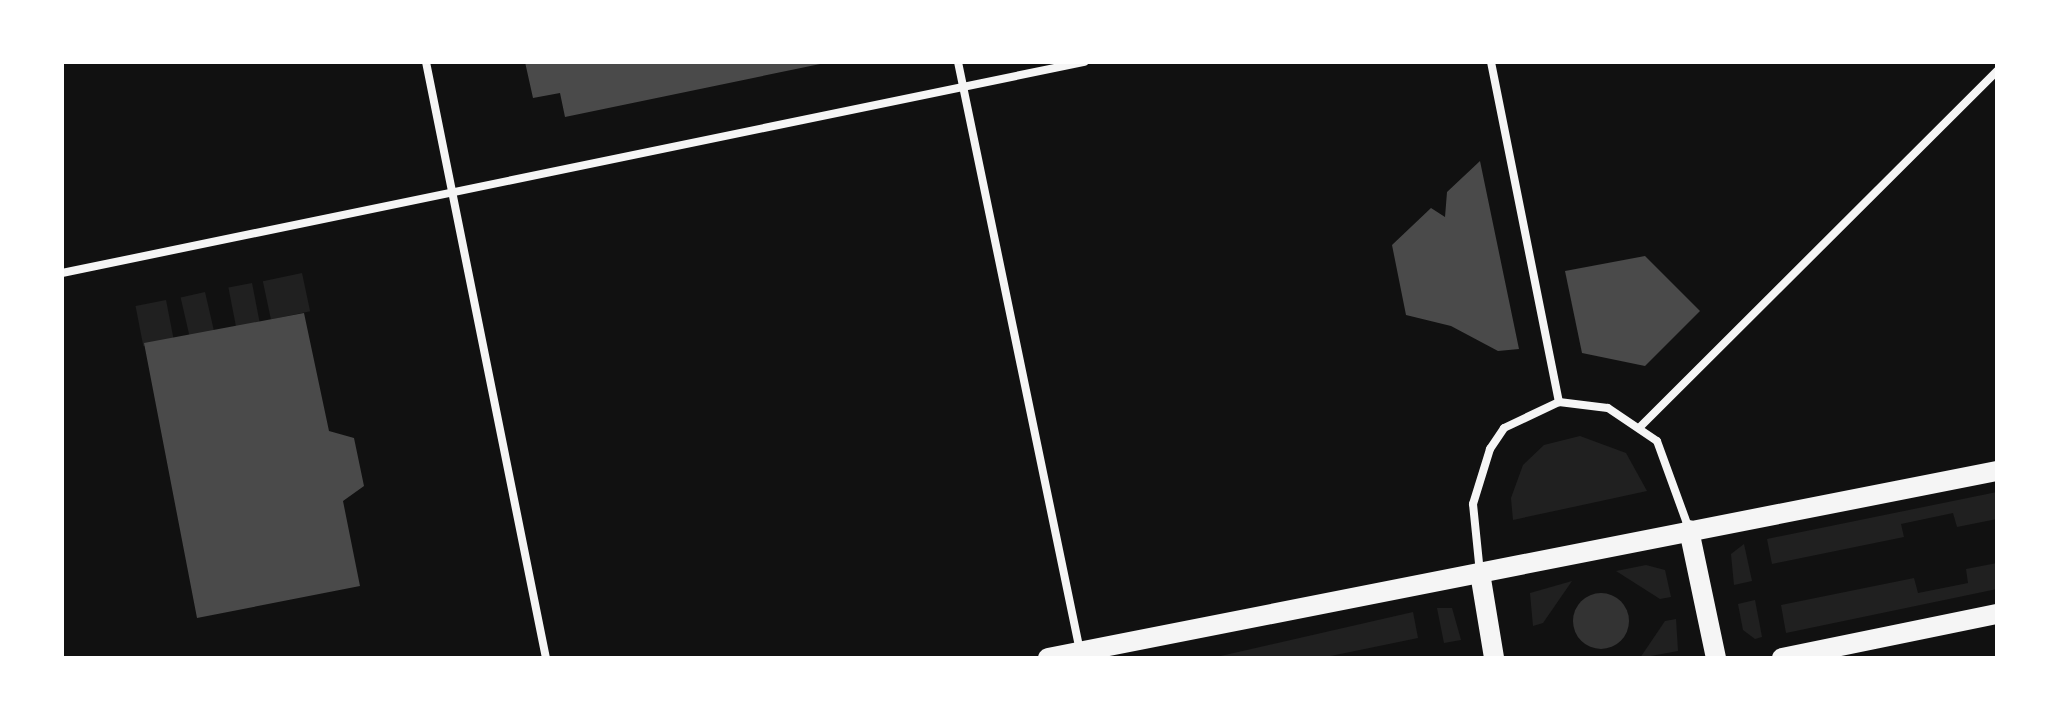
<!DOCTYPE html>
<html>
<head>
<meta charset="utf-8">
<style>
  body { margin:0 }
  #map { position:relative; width:2059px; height:720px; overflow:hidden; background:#111; font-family:"Space Grotesk",sans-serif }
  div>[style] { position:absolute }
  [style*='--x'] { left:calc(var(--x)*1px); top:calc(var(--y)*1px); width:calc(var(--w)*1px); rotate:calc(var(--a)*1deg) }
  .green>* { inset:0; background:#202020; transform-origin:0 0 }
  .water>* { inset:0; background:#333 }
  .round { border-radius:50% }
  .building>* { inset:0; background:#4a4a4a }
  .minor>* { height:8px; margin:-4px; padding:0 4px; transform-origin:4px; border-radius:4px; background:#f5f5f5 }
  .primary>* { height:20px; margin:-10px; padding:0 10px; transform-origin:10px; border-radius:10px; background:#f5f5f5 }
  span { translate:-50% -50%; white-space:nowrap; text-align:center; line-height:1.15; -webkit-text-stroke:7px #fff; paint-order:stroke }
  .frame { position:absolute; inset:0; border:64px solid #fff; pointer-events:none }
</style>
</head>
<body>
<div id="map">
  <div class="green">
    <div style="left:302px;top:273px;width:39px;height:40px;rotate:78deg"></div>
    <div style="left:252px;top:283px;width:41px;height:24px;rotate:79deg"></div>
    <div style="left:205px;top:292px;width:40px;height:25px;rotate:77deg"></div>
    <div style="left:166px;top:300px;width:41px;height:31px;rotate:79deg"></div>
    <div style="clip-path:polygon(1580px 436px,1626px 453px,1647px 491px,1513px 520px,1511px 498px,1523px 465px,1544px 445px)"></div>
    <div style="clip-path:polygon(1997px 492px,1997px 519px,1957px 527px,1953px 513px,1901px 524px,1904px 537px,1772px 564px,1767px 539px)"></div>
    <div style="clip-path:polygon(1744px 544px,1752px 581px,1734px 585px,1731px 554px)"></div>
    <div style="clip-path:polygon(1997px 563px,1997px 589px,1786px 633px,1781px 605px,1914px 578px,1918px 593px,1968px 583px,1966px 569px)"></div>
    <div style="clip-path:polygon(1646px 565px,1665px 570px,1671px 597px,1660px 599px,1616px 571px)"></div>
    <div style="clip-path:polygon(1572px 581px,1543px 623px,1533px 626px,1530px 593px)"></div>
    <div style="clip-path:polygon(1755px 600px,1762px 637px,1755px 639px,1743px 630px,1738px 604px)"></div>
    <div style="clip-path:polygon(1437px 608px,1452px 608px,1461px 640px,1444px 643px)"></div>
    <div style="clip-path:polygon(1413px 612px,1418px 638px,1321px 658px,1212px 658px)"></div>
    <div style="clip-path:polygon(1676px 619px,1678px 651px,1640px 658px,1665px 621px)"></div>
  </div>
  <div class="water">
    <div class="round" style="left:1573px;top:593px;width:56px;height:56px"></div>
  </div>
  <div class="building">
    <div style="clip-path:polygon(525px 62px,825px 62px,825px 63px,565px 117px,560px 93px,533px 98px)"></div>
    <div style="clip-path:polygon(1480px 161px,1519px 349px,1498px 351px,1451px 326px,1406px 315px,1392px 245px,1431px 208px,1445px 217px,1447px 192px)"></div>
    <div style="clip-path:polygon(1645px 256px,1700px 311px,1645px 366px,1582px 353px,1565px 271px)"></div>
    <div style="clip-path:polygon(304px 313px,329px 431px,354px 438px,364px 486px,343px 501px,360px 586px,197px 618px,144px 343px)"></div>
  </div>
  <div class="minor">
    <div style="--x:426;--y:62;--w:608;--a:78.62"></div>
    <div style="--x:958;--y:62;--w:602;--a:78.3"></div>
    <div style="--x:1491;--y:62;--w:347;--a:78.7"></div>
    <div style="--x:62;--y:273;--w:1044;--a:-11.67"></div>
    <div style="--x:1641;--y:426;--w:503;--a:-44.92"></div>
    <div style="--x:1480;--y:573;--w:69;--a:-95.8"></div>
    <div style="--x:1473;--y:504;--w:58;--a:-72.8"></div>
    <div style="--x:1490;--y:449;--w:25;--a:-56"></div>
    <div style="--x:1504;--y:428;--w:61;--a:-25.3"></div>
    <div style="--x:1559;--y:402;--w:49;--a:7"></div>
    <div style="--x:1608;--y:408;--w:59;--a:34"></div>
    <div style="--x:1657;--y:441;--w:94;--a:70"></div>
  </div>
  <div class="primary">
    <div style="--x:1689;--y:530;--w:131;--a:78.1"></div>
    <div style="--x:1480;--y:573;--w:86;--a:80.6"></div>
    <div style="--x:1048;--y:658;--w:967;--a:-11.15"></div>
    <div style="--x:1782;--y:658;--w:219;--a:-11.6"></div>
  </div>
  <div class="frame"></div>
</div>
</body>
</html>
